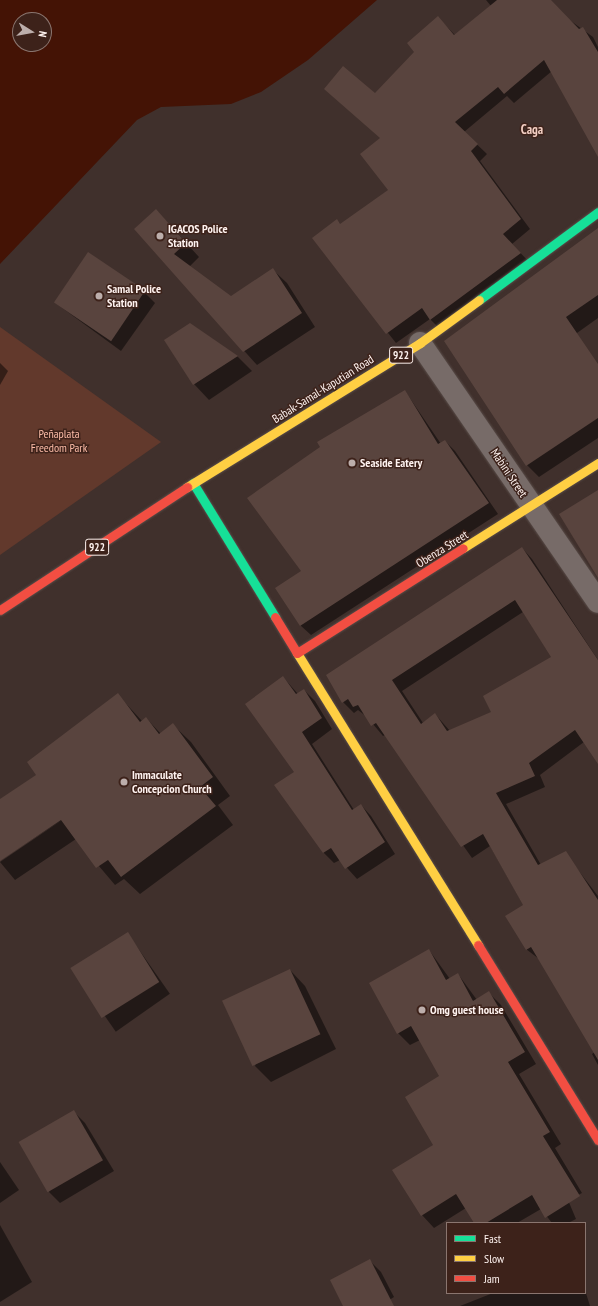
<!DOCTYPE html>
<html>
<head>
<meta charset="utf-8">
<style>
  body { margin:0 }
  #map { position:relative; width:598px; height:1306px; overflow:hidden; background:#40302c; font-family:"PT Sans Narrow",sans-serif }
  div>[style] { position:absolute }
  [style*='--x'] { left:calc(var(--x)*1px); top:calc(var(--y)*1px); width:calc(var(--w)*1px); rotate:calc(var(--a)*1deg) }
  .green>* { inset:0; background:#62392c }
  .water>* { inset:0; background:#441305 }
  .shadow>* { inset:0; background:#0007; transform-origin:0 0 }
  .building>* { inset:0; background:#59443e; transform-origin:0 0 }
  .roads { filter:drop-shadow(0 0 1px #594d49) drop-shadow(0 0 1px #594d49) }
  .street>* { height:22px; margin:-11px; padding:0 11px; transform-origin:11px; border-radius:11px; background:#776b68 }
  .fast>* { height:9px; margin:-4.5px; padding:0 4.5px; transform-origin:4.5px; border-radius:4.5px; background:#16e098 }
  .slow>* { height:9px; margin:-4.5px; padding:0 4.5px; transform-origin:4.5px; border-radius:4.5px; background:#ffcf43 }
  .jam>* { height:9px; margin:-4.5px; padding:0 4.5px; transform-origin:4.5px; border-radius:4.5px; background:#f24e42 }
  .dots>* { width:11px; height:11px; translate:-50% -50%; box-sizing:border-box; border:2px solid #3d221a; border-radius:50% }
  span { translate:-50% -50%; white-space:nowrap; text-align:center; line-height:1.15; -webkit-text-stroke:3px #3d221a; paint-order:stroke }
  .shield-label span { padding:1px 3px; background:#3d221a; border:1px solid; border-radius:3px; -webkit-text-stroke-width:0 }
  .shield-label { font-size:11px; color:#fef2ef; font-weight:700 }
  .poi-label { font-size:12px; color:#fef2ef; font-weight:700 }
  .left { translate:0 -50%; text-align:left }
  .street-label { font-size:12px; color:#fef2ef }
  .park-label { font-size:12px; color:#fcbba7 }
  .neighbourhood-label { font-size:13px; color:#f2cec3; font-weight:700 }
  .legend { position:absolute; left:446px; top:1222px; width:140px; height:72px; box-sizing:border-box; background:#3d221a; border:1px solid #8a756f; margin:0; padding:5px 7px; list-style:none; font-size:12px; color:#fef2ef }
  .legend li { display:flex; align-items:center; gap:8px; height:20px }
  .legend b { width:20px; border:1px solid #8a756f }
  .north { position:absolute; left:12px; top:12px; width:40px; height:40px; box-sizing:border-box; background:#3d221a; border:1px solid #8a756f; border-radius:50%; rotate:101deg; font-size:11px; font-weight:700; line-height:16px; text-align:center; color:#fef2ef }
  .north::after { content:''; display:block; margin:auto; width:14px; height:18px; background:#bcaeab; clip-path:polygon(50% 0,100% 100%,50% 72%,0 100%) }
</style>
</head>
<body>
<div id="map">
  <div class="green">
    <div style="clip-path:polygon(0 327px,161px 442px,0 555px)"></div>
  </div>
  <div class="water">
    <div style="clip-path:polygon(evenodd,0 0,377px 0,308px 60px,261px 92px,231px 104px,161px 107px,137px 120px,0 264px,0 0,20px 20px,44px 20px,44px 44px,20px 44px,20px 20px)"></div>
  </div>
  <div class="shadow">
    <div style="clip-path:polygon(486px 0,542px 0,593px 37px,598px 47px,598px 150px,552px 71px,514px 103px,507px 96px,464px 132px,487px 154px,480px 161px,530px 229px,512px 244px,530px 263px,440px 329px,430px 319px,396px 343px,313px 238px,341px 225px,389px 190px,375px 94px,416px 52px,438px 18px,455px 35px,491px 6px)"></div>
    <div style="clip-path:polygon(156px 210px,199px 257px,189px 267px,231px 297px,273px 270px,287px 283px,315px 327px,257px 365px,135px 229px)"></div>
    <div style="clip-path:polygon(598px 232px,598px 318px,563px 343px,598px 406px,598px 438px,539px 477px,527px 465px,445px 341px)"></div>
    <div style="clip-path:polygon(144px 292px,155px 303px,121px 351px,54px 302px)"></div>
    <div style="clip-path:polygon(237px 356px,252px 371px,209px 400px,194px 384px)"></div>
    <div style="clip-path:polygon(0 363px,8px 371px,0 385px)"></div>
    <div style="clip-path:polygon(405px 391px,441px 444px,445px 441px,455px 451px,498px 514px,311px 635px,300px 625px,302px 571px)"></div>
    <div style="clip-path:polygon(evenodd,522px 548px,532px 559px,598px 660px,598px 761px,584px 742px,540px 775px,545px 787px,506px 804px,541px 865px,565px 853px,598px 896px,598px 1065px,592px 1054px,595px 1052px,539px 959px,526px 949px,524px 906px,490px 846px,472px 858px,385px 735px,383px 736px,367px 717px,358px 710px,354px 713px,343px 702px,522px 548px,523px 612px,552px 657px,493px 712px,450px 731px,435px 714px,423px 723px,402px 691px,523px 612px)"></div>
    <div style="clip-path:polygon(283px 677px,298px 694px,304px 690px,315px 701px,332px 729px,312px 744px,354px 810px,361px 805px,371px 816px,395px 854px,357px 879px,340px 860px,334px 863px,323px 852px,295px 772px)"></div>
    <div style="clip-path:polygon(118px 695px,142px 721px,146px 718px,161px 734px,173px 725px,191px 742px,230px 796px,218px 805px,233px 825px,140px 894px,124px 879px,115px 885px,76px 839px,15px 880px,0 862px,65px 818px,0 860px,0 801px,38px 775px)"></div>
    <div style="left:128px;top:934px;width:73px;height:66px;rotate:55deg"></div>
    <div style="clip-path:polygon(429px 950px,450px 979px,458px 974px,477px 1000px,489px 993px,501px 1005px,536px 1064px,519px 1074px,561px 1144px,555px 1148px,582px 1193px,568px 1200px,576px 1219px,568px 1223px,552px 1223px,541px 1209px,517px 1223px,475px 1223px,466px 1208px,434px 1228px,422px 1215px,394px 1170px,434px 1145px,441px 1076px,420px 1040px,410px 1045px,398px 1033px)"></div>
    <div style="clip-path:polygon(290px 970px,305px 986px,336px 1049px,271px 1082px,255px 1066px)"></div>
    <div style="clip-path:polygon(74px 1112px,85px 1123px,114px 1171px,60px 1203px,49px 1192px)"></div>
    <div style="clip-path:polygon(0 1162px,19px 1190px,0 1203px)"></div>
    <div style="clip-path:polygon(0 1225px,32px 1282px,0 1302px)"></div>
    <div style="clip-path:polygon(370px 1261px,381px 1272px,394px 1297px,380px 1306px,344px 1306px)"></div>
    <div style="clip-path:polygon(585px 1290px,590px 1306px,460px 1306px,493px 1293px,585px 1293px)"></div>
  </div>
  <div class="building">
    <div style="clip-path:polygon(497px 0,551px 0,579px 29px,583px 27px,598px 52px,598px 157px,544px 60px,504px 94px,498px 87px,455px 122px,478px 144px,471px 151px,521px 219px,503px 234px,521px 253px,430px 320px,422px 308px,386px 334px,312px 238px,337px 219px,340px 224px,388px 190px,360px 154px,380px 138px,324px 89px,343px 66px,375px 93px,414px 52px,407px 43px,438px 16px,454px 35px)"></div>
    <div style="clip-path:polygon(156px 209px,186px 243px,174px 254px,231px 296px,273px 268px,302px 313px,243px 352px,134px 229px)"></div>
    <div style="clip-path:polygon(598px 228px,598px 295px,566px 317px,598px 364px,598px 418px,526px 466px,444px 341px)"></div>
    <div style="left:88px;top:252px;width:69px;height:61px;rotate:34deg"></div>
    <div style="clip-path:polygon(190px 323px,238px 356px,193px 385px,164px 340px)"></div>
    <div style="clip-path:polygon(405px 390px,438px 444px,445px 440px,489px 503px,300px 626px,275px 588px,301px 571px,247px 498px,320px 447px,317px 442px)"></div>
    <div style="clip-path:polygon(598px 490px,598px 578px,559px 514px)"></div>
    <div style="clip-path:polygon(evenodd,522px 547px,598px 660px,598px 764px,575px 730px,529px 763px,535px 776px,496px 793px,538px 865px,566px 851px,598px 900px,598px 1060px,531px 947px,526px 950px,505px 916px,523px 905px,483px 834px,461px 847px,376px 723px,371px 726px,358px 705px,353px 707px,348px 699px,342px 703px,326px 675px,522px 547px,515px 600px,551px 657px,483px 696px,491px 712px,447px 731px,435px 713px,421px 724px,392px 680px,515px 600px)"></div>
    <div style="clip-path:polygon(283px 676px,296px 694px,304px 689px,322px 718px,302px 732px,352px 810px,361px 804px,385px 842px,345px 869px,331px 848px,323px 853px,274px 785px,294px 772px,245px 704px)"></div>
    <div style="clip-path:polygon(118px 693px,140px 722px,146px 717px,159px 734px,173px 723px,213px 777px,200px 787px,216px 806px,121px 877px,108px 860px,96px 868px,61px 820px,0 861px,0 799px,36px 775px,27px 762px)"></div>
    <div style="left:128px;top:932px;width:59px;height:68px;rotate:58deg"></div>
    <div style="clip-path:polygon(429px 949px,446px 980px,458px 973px,473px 1001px,489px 991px,525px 1052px,508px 1062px,550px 1132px,543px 1136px,580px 1196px,545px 1218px,532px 1195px,486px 1223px,474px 1223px,456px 1194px,421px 1216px,392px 1170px,433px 1145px,405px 1097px,439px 1076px,411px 1026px,397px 1034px,369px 983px)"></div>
    <div style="left:290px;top:969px;width:72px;height:75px;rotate:65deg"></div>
    <div style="left:74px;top:1110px;width:58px;height:64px;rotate:60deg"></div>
    <div style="clip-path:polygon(370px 1259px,394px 1306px,343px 1306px,330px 1280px)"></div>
  </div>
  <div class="roads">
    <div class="street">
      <div style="--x:420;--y:343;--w:314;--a:55.5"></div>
    </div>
    <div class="fast">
      <div style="--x:479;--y:300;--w:148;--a:-36.5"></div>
      <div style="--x:193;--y:483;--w:157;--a:58.5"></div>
    </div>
    <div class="slow">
      <div style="--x:187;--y:487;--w:274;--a:-31.7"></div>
      <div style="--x:420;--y:343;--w:73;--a:-36.1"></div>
      <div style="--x:463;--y:548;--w:160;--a:-32.2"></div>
      <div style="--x:297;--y:653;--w:344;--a:58.2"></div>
    </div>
    <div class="jam">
      <div style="--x:0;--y:610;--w:224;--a:-33.3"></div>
      <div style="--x:275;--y:617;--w:42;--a:58.6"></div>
      <div style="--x:297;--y:653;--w:196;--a:-32.3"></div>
      <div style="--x:478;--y:945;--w:229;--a:58.4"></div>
    </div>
  </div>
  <div class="dots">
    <div style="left:160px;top:236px;background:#bcaeab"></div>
    <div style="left:99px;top:296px;background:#bcaeab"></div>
    <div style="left:352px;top:463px;background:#bcaeab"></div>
    <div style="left:124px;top:782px;background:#bcaeab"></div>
    <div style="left:422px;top:1010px;background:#bcaeab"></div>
  </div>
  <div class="shield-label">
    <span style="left:401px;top:355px">922</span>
    <span style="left:97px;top:547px">922</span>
  </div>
  <div class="poi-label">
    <span class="left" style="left:168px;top:236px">IGACOS Police<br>Station</span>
    <span class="left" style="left:107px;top:296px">Samal Police<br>Station</span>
    <span class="left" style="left:360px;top:463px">Seaside Eatery</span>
    <span class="left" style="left:132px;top:782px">Immaculate<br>Concepcion Church</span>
    <span class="left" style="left:430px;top:1010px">Omg guest house</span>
  </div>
  <div class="street-label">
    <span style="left:323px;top:389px;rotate:-32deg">Babak-Samal-Kaputian Road</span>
    <span style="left:509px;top:473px;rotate:56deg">Mabini Street</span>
    <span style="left:442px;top:549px;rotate:-32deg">Obenza Street</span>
  </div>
  <div class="park-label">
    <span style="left:59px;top:441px">Peñaplata<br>Freedom Park</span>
  </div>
  <div class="neighbourhood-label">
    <span style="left:532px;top:130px">Caga</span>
  </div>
  <ul class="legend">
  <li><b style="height:5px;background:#16e098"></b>Fast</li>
  <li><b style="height:5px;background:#ffcf43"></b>Slow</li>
  <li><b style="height:5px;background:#f24e42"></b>Jam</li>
  </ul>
  <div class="north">N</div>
</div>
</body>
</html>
